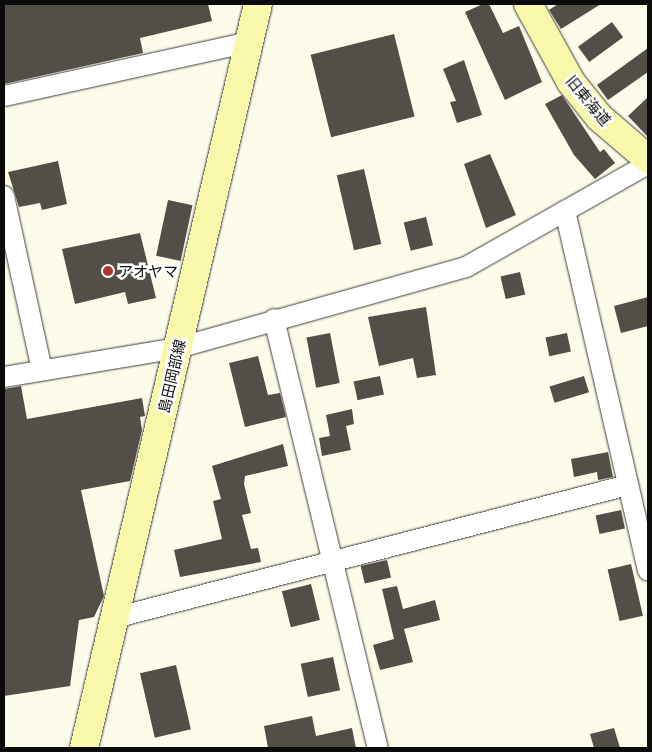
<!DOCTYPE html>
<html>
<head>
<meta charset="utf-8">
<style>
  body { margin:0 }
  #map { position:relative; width:652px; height:752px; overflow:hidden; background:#fdfceb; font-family:Georgia,"Noto Sans JP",serif }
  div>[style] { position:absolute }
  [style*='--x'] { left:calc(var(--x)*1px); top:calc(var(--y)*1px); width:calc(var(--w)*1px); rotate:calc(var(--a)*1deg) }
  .building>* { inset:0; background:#534e48; transform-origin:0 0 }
  .roads { filter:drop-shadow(0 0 1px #3e3e3e) drop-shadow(0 0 1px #3e3e3e) }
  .street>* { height:20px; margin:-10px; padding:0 10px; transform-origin:10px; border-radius:10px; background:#fff }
  .secondary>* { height:28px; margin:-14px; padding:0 14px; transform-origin:14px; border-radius:14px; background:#f8f8ab }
  .dots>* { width:14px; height:14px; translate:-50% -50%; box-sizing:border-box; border:2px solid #fff; border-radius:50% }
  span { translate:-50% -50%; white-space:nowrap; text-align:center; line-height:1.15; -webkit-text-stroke:5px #fff; paint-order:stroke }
  .street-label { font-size:15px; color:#0b0b0b }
  .poi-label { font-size:15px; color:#0b0b0b }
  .left { translate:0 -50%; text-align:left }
  .frame { position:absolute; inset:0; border:5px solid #0b0b0b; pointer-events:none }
</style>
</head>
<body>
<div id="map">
  <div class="building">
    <div style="clip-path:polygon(4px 4px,208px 4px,212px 21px,140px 38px,143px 53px,4px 84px)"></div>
    <div style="clip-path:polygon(483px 4px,489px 4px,503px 33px,519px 26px,542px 82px,505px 100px,465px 12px)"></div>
    <div style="clip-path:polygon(558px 4px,601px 4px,561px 29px,549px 10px)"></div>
    <div style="left:612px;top:22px;width:19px;height:42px;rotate:54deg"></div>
    <div style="left:394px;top:34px;width:85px;height:86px;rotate:76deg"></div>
    <div style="clip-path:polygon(648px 48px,648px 72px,608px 100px,597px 85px)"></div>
    <div style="clip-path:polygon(464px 60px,482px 115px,457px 123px,450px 102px,456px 101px,443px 69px)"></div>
    <div style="clip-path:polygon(562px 95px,600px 152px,604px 149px,615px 163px,595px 179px,574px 155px,545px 104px)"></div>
    <div style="clip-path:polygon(648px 97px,648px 137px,628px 116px)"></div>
    <div style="clip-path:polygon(490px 154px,516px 215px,486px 228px,464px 164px)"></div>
    <div style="clip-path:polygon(58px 161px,67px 204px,42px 210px,40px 203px,19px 207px,8px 172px)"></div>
    <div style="left:364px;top:169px;width:77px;height:28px;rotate:77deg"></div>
    <div style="left:168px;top:200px;width:25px;height:57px;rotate:12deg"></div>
    <div style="left:426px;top:217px;width:29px;height:23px;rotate:76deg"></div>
    <div style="clip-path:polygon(140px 233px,156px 298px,128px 304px,125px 292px,75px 304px,62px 249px)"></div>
    <div style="left:520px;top:272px;width:23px;height:20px;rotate:77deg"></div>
    <div style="clip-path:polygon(648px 297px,648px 326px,621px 333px,614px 306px)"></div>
    <div style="clip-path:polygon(426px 307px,436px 375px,417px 378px,413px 358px,379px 366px,368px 317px)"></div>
    <div style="left:330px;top:333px;width:51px;height:24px;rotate:79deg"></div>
    <div style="left:567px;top:333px;width:19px;height:22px;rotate:78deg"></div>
    <div style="clip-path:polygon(258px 356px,268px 395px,280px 393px,286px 417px,245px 427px,229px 363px)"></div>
    <div style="left:380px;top:376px;width:19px;height:27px;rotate:78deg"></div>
    <div style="left:584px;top:376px;width:17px;height:36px;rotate:73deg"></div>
    <div style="clip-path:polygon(21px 386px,27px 419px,142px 398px,145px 416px,140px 417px,142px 430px,130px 481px,81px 490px,104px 596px,94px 617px,79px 620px,70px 686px,4px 696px,4px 389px)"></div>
    <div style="clip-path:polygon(352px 409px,354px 424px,346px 426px,351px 450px,322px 456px,319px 438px,330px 436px,326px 415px)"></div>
    <div style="clip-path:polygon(283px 444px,288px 466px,245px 476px,244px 484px,251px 513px,242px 515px,251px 549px,258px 548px,261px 562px,180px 577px,174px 550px,222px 539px,213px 501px,221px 499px,212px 466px)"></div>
    <div style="clip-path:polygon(608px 452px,613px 477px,598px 480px,597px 472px,574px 477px,571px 459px)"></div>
    <div style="left:621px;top:510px;width:19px;height:26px;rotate:78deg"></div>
    <div style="left:387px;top:560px;width:18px;height:27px;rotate:77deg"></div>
    <div style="left:631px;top:564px;width:53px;height:24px;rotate:77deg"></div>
    <div style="left:311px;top:584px;width:37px;height:30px;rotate:76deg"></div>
    <div style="clip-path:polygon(397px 586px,403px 609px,435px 600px,440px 620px,404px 629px,413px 662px,380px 670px,373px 645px,394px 639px,382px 589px)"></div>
    <div style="left:333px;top:657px;width:34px;height:33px;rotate:78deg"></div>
    <div style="left:176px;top:665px;width:66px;height:37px;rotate:77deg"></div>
    <div style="clip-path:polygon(312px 716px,316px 736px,352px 728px,356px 748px,268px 748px,264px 726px)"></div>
    <div style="clip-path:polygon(614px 728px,620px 748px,594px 748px,590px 734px)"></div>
  </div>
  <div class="roads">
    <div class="street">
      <div style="--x:4;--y:96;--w:251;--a:-12.4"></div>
      <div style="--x:4;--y:196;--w:178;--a:77.7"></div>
      <div style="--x:565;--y:211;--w:369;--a:77"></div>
      <div style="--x:274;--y:319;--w:441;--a:76.4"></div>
      <div style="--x:4;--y:377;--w:176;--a:-9.5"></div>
      <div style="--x:178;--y:348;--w:299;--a:-15.7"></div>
      <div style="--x:466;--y:267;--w:209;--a:-29.5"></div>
      <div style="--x:114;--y:618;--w:531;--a:-14.51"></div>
    </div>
    <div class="secondary">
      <div style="--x:528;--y:4;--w:89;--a:61.1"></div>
      <div style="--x:571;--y:82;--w:45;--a:51.3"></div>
      <div style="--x:599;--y:117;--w:65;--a:40.6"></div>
      <div style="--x:84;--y:748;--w:764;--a:-76.84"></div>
    </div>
  </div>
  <div class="dots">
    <div style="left:108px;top:271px;background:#ae3830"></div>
  </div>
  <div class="street-label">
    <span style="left:589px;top:100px;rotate:50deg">旧東海道</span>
    <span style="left:171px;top:376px;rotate:-77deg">島田岡部線</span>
  </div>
  <div class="poi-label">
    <span class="left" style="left:118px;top:271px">アオヤマ</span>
  </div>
  <div class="frame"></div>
</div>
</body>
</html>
